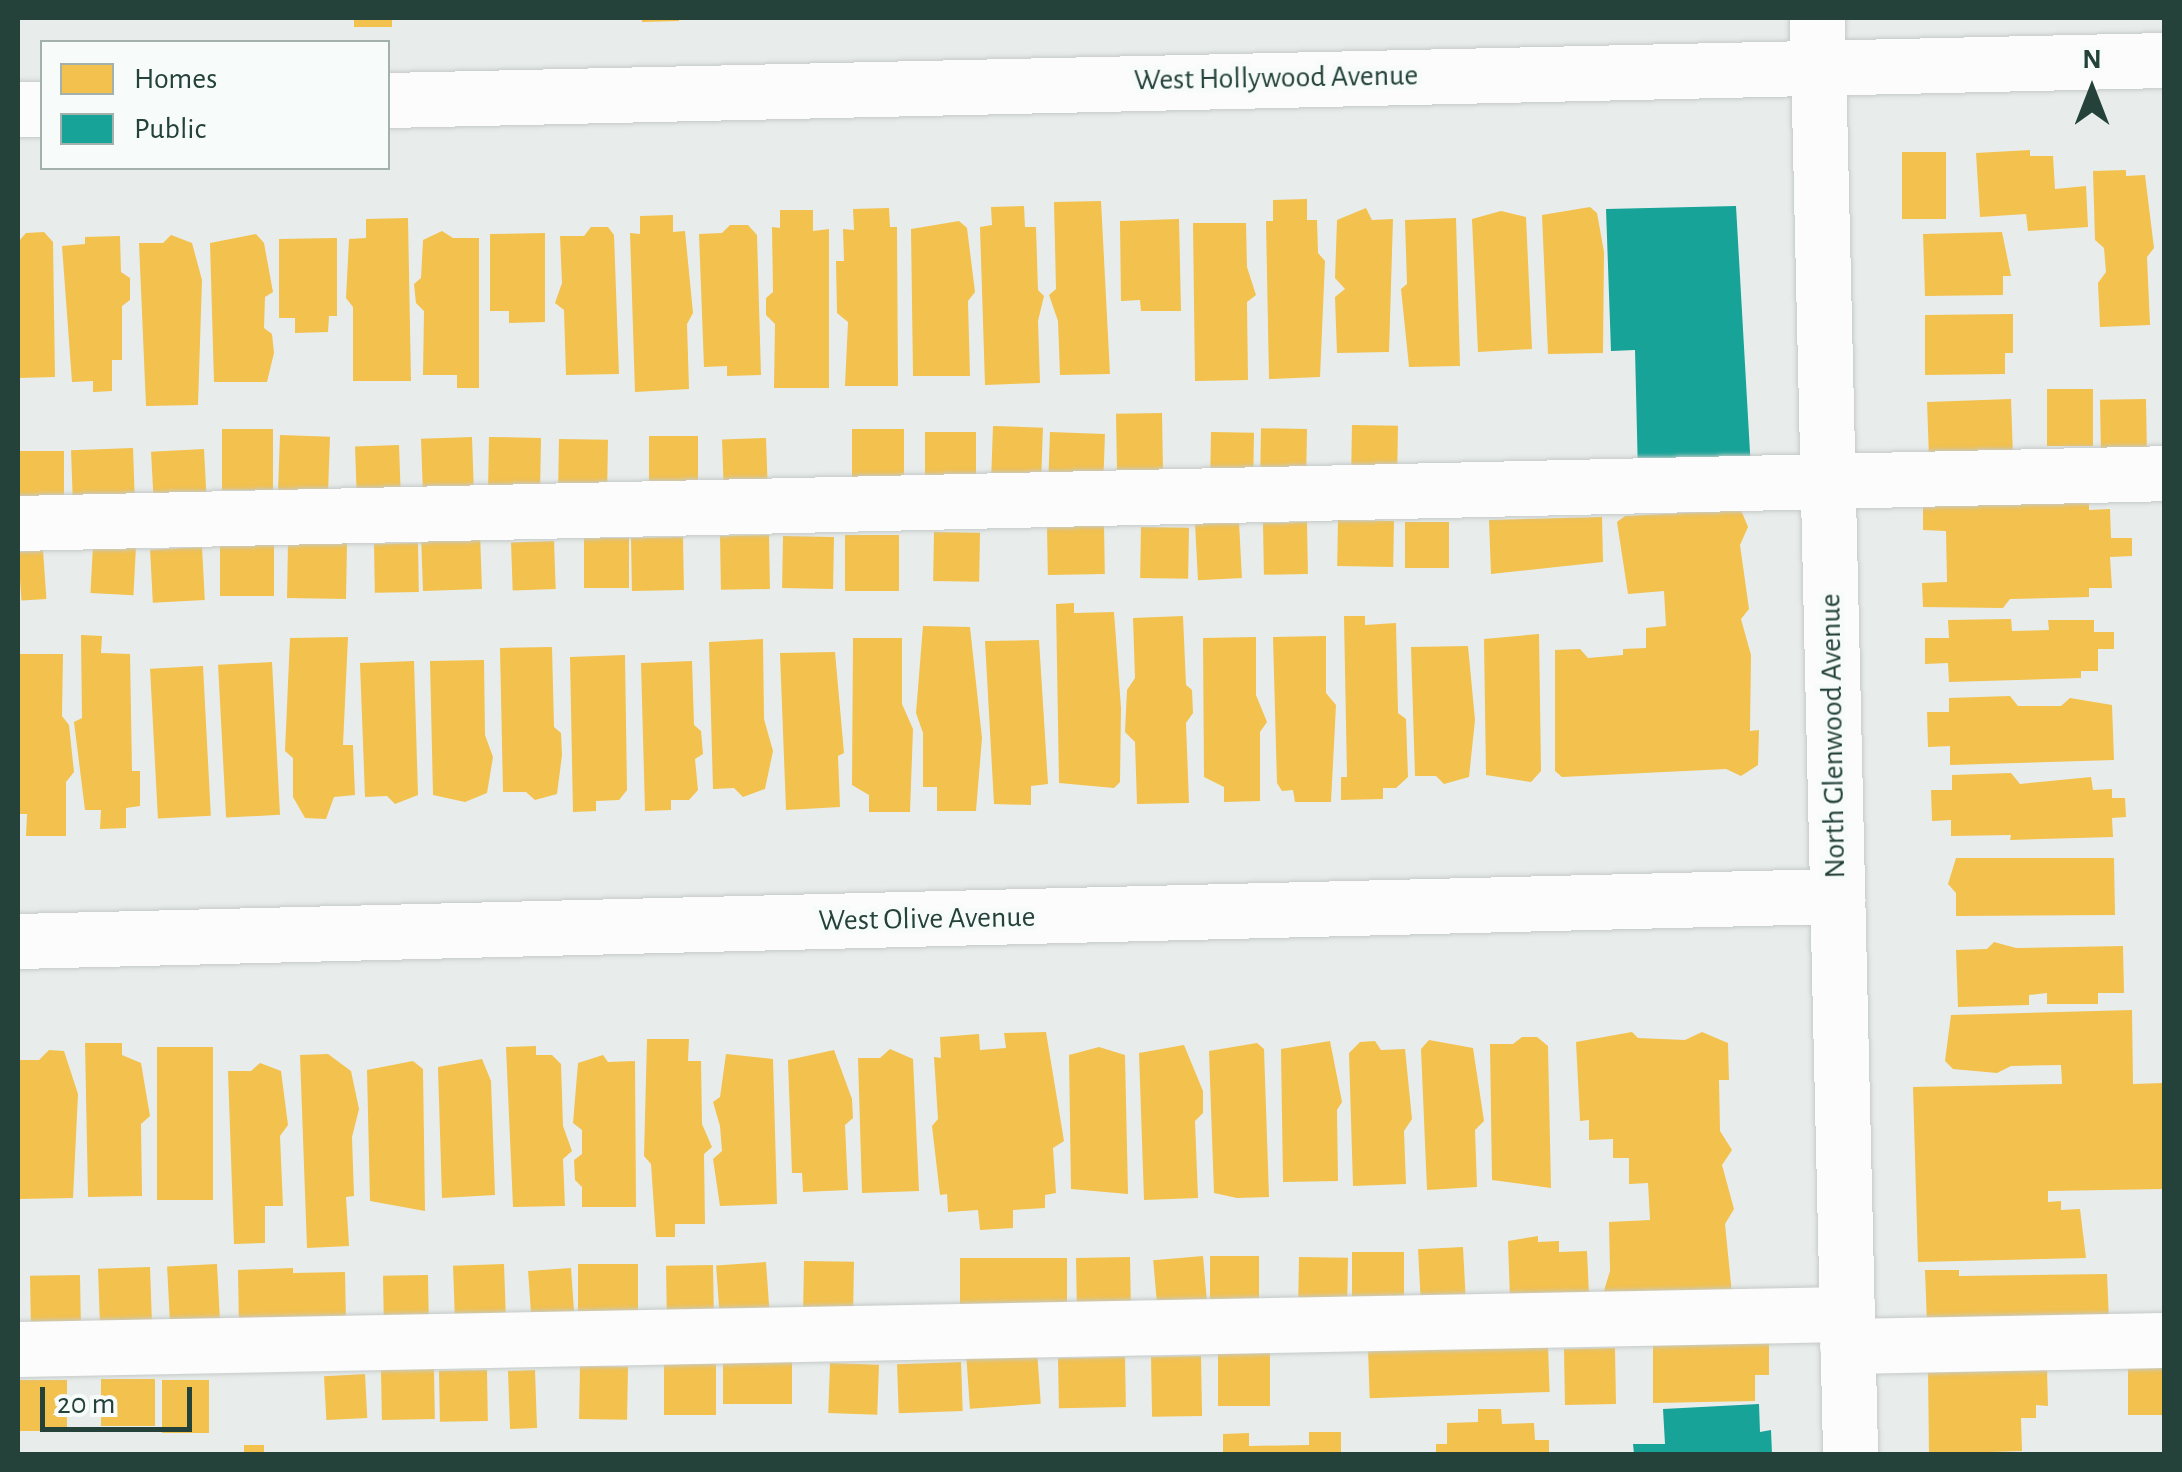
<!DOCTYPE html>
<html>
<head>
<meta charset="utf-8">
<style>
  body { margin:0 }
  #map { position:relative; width:2182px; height:1472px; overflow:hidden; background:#e8edeb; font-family:"Alegreya Sans",sans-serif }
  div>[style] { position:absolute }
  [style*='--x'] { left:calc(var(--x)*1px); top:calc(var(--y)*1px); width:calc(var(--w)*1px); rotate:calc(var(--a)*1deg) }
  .homes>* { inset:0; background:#f2c14e; transform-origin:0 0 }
  .public>* { inset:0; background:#17a398 }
  .roads { filter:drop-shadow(0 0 2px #c5cac8) drop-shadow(0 0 2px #c5cac8) }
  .minor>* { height:55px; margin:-27.5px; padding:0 27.5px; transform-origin:27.5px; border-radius:27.5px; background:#fcfcfc }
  span { translate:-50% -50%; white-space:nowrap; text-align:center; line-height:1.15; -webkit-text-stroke:10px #f7fbf9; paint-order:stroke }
  .street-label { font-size:30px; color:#24423a }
  .frame { position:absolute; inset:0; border:20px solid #24423a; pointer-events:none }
  .legend { position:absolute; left:40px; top:40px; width:350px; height:130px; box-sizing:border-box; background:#f7fbf9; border:2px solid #a3b1ad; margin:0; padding:12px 18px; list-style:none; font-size:30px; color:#24423a }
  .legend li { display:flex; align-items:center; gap:20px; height:50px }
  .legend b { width:50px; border:2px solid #a3b1ad }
  .north { position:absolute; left:2042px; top:40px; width:100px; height:100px; -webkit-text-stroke:8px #f7fbf9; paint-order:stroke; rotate:0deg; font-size:28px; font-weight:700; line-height:40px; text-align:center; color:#24423a }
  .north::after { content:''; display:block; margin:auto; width:35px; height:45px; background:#24423a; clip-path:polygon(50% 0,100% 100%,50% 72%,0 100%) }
  .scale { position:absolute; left:40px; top:1387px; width:152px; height:45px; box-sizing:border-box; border:5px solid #24423a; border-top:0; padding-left:12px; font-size:30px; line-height:35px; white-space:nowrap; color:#24423a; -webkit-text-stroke:8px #f7fbf9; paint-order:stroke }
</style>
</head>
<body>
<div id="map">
  <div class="homes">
    <div style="left:354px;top:18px;width:38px;height:9px"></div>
    <div style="clip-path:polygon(642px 18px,679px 18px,679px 21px,642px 22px)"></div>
    <div style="clip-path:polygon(2030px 150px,2030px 156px,2053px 156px,2055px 189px,2086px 186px,2088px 227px,2028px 231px,2026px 214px,1980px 217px,1976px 153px)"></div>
    <div style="left:1902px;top:152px;width:44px;height:67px"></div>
    <div style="clip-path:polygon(2126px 170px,2126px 176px,2145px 175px,2154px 248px,2147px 257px,2150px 325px,2100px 327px,2098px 283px,2106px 272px,2104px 248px,2095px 240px,2093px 171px)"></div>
    <div style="clip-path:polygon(1307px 199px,1307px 220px,1317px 220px,1318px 253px,1325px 261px,1320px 377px,1269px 379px,1266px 221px,1273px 221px,1273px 200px)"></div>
    <div style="clip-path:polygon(1101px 201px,1110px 374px,1060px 375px,1058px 321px,1049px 295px,1056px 289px,1054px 202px)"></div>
    <div style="clip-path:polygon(1024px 206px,1025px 227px,1036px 227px,1038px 290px,1044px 296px,1038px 321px,1040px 383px,985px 385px,980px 227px,992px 225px,991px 207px)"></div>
    <div style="clip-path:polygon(1590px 207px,1597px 213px,1604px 252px,1603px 353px,1548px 354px,1542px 215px)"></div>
    <div style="clip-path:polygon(889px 208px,890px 227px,897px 227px,898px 386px,845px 386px,848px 322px,837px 313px,836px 261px,844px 261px,843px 229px,854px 230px,853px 209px)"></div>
    <div style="clip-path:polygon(1366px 208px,1372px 220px,1393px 219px,1389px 352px,1337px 353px,1335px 297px,1345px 289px,1335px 278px,1337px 220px)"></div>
    <div style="clip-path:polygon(780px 210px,813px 210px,813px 231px,829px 229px,829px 388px,774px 388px,775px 324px,766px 315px,766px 298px,773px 292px,772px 227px,780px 228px)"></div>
    <div style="clip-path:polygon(1501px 211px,1526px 217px,1532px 349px,1478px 352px,1472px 219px)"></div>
    <div style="clip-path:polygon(673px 215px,673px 232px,685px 231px,693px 313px,687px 324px,689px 389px,635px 392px,630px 233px,640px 234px,640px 216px)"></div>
    <div style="clip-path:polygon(408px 218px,411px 381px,353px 381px,353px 307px,346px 298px,349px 239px,366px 238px,366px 219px)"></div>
    <div style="clip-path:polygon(1456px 218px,1460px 366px,1409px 367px,1401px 289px,1407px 284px,1405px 220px)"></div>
    <div style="clip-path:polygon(1179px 219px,1181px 311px,1141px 311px,1140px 300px,1121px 301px,1120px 221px)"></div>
    <div style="clip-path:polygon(959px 221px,967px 228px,975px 292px,968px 301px,970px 376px,913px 376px,911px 229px)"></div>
    <div style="clip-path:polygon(1193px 223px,1246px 223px,1247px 267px,1256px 295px,1247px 302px,1248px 380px,1195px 381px)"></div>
    <div style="clip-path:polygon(730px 225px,748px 225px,757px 235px,761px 375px,727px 376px,727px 366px,704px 367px,699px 234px,722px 233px)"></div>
    <div style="clip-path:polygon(591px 227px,608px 227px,614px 235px,619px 374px,566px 375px,564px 310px,555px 303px,562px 283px,560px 236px,584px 236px)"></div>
    <div style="clip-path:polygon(442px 231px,453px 238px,479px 238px,479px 388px,457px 388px,457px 375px,423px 375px,424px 311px,416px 303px,414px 284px,421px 278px,423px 240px)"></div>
    <div style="clip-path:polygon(44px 232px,53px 242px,55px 377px,18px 378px,18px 242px,26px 233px)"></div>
    <div style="clip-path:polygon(2002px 232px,2011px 276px,2003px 276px,2003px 295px,1925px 296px,1923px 234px)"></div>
    <div style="clip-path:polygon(545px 233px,545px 322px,509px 323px,509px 311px,490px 311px,490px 234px)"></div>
    <div style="clip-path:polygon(256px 234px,264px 243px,273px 292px,265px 297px,264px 328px,272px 334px,274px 353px,267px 382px,214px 382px,210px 243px)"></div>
    <div style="clip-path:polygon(171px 235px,192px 243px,202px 280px,198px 405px,146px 406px,139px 243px,163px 243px)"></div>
    <div style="clip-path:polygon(120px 236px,121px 272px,130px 278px,130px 300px,122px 306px,122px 360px,112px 360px,112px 391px,93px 392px,93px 381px,72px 382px,62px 246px,85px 244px,85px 237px)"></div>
    <div style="clip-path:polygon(337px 238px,337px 316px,329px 316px,328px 332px,295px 333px,295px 318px,279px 318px,279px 239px)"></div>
    <div style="clip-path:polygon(2013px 314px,2013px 353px,2005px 353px,2005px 374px,1925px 375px,1925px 315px)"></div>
    <div style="left:2047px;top:389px;width:46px;height:57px"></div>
    <div style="left:2011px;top:399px;width:59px;height:84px;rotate:88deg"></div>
    <div style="left:2146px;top:399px;width:51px;height:46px;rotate:89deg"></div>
    <div style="left:1162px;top:413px;width:60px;height:46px;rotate:89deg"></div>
    <div style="left:1352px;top:425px;width:46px;height:47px;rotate:1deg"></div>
    <div style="left:993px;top:426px;width:50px;height:56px;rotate:2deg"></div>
    <div style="left:222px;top:429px;width:51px;height:61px"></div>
    <div style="left:852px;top:429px;width:52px;height:54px"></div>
    <div style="left:1307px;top:429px;width:49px;height:46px;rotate:91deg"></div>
    <div style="left:976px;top:432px;width:51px;height:51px;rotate:90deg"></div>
    <div style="left:1050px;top:432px;width:55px;height:46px;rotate:2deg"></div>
    <div style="left:1211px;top:432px;width:43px;height:46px;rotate:1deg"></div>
    <div style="left:280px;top:435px;width:50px;height:55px;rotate:2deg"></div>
    <div style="left:649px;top:436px;width:49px;height:53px"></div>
    <div style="left:472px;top:437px;width:55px;height:51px;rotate:88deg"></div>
    <div style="left:489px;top:437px;width:52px;height:55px;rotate:1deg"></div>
    <div style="left:766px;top:438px;width:49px;height:44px;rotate:88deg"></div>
    <div style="left:559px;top:439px;width:49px;height:48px;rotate:1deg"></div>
    <div style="left:399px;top:445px;width:49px;height:44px;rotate:88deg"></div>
    <div style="left:133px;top:448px;width:55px;height:62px;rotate:88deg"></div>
    <div style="left:204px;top:449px;width:51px;height:53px;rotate:87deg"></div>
    <div style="left:18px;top:451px;width:46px;height:54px"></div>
    <div style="clip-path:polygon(2089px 500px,2089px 510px,2110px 509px,2111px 538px,2132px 538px,2132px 556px,2110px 557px,2112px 588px,2089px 588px,2089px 597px,2010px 599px,2003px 608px,1923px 607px,1922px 583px,1947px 582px,1946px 531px,1923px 530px,1923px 504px)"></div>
    <div style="clip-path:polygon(1741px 510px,1748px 527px,1740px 545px,1749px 609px,1741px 619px,1751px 655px,1750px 731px,1759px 730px,1758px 765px,1741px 776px,1726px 769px,1562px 777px,1555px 771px,1555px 650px,1580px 649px,1588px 658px,1623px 655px,1623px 649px,1646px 648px,1646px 628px,1666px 626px,1664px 591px,1628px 594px,1617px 522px,1625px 516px)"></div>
    <div style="clip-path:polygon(1602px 517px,1603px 562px,1491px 574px,1489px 520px)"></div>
    <div style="left:1338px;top:520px;width:56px;height:46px;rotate:1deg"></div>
    <div style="left:1239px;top:522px;width:56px;height:44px;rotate:87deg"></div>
    <div style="left:1307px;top:522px;width:52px;height:44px;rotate:89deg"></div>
    <div style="left:1449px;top:522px;width:46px;height:44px;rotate:90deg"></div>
    <div style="left:1104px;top:525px;width:49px;height:57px;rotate:89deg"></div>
    <div style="left:1141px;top:527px;width:48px;height:51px;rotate:1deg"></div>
    <div style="left:934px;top:532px;width:46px;height:49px;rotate:1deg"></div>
    <div style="left:480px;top:533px;width:56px;height:59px;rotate:88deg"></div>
    <div style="left:769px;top:535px;width:54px;height:49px;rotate:89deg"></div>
    <div style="left:845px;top:535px;width:54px;height:56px"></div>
    <div style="left:783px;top:536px;width:51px;height:52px;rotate:1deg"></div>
    <div style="left:683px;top:537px;width:53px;height:52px;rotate:89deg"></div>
    <div style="left:584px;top:538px;width:45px;height:50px"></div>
    <div style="left:554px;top:541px;width:48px;height:43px;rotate:88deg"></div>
    <div style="left:288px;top:542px;width:59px;height:56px;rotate:1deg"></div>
    <div style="left:418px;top:543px;width:49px;height:44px;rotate:89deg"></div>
    <div style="left:93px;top:545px;width:43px;height:48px;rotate:3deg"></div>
    <div style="left:220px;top:545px;width:54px;height:51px"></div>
    <div style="left:202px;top:547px;width:53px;height:52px;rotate:87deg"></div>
    <div style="left:43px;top:550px;width:49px;height:25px;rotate:86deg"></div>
    <div style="clip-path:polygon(1074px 603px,1074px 613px,1114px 612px,1121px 708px,1120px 782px,1114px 788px,1059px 783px,1056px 604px)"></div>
    <div style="clip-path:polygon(1183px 616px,1186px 685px,1192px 690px,1193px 713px,1186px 723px,1189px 803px,1137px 804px,1135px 742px,1125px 732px,1127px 690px,1135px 678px,1133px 618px)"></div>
    <div style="clip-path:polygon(1344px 616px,1365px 616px,1365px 625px,1396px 623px,1398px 713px,1406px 719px,1408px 777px,1396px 788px,1383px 788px,1383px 799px,1341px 800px,1341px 777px,1347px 777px)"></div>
    <div style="clip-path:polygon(2011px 619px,2012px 631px,2049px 630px,2048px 620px,2094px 620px,2094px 632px,2114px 632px,2114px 649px,2098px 649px,2098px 671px,2081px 671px,2081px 678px,1949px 682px,1948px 663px,1925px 664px,1925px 638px,1949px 638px,1948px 620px)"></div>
    <div style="clip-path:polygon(923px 626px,970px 627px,982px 738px,976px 811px,937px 811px,937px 787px,923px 787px,923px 733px,916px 713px)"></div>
    <div style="clip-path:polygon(1539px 634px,1541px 771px,1531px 782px,1486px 775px,1484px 639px)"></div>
    <div style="clip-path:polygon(81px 635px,102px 636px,101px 653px,130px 654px,132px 771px,140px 771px,140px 806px,126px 808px,126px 828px,100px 829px,101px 810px,85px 810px,74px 722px,82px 718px)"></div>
    <div style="clip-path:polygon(1326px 636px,1326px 693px,1336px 705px,1331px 802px,1295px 802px,1293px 790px,1282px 791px,1277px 783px,1273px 637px)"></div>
    <div style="clip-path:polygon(348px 637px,343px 745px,353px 745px,355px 795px,334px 797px,326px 819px,305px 818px,293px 797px,293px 758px,285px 751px,290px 638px)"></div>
    <div style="clip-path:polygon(1256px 637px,1256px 695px,1267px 722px,1260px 732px,1260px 801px,1224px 802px,1224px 787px,1204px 777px,1203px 638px)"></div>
    <div style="clip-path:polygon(853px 638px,902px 638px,902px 704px,913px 729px,910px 812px,869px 812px,869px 795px,852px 785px)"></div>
    <div style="clip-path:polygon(763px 639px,764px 719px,773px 751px,765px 789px,743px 797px,734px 788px,713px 789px,709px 642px)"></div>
    <div style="clip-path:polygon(1039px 640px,1048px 784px,1031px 786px,1031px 805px,994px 804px,985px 641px)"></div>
    <div style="clip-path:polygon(1468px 646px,1475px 720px,1469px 777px,1444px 784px,1436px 776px,1415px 776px,1411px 647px)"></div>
    <div style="clip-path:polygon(552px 647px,554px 727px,561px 733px,562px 755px,557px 794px,535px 800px,526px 792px,503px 792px,500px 648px)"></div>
    <div style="clip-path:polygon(835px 652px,844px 753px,838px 756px,840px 807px,786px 810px,780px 653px)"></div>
    <div style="clip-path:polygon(18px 654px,63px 654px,62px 716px,69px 725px,74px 772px,66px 782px,66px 836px,26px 836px,27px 814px,18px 814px)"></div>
    <div style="clip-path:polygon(625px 655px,627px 790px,619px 800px,596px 801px,596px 811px,573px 812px,570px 657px)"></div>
    <div style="clip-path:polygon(484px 660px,485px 735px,493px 757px,487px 793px,465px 802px,433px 795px,430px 661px)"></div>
    <div style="clip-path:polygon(414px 661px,418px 795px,395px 804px,387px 796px,365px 797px,360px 663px)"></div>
    <div style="clip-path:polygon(692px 661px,694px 725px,701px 731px,703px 754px,695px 759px,698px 790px,689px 800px,671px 800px,671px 810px,645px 811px,641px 663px)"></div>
    <div style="left:272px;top:662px;width:153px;height:54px;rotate:87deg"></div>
    <div style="left:203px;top:666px;width:150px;height:53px;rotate:87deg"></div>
    <div style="clip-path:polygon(2010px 696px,2018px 706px,2061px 706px,2070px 698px,2112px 705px,2114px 760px,1950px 765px,1950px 746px,1928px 747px,1927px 712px,1949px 712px,1949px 698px)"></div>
    <div style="clip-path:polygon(2011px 773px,2020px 784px,2091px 777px,2093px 790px,2112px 789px,2112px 798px,2125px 798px,2126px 817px,2112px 818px,2113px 837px,2010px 840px,2011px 835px,1951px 836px,1951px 820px,1932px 821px,1931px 790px,1952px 790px,1952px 775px)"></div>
    <div style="clip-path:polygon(1956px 858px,2114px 858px,2115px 915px,1956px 916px,1956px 893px,1948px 884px)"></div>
    <div style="clip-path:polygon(1994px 942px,2016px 948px,2123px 946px,2124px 993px,2098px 993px,2098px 1004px,2047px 1004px,2047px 993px,2029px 995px,2029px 1005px,1958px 1007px,1956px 950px,1987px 949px)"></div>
    <div style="clip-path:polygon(2132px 1010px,2133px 1084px,2164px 1083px,2164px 1189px,2048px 1191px,2048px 1202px,2061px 1201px,2061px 1210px,2080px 1209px,2086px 1258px,1918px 1262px,1913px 1087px,2062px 1084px,2061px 1065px,2011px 1066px,1997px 1073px,1953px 1069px,1945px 1061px,1951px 1015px)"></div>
    <div style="clip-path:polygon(1046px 1032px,1064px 1141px,1053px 1148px,1056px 1193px,1045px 1195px,1045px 1208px,1013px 1210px,1013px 1228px,980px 1230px,978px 1210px,948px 1212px,947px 1194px,940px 1195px,932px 1126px,938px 1119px,934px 1057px,941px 1058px,940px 1037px,979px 1034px,980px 1050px,1006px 1048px,1004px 1033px)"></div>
    <div style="clip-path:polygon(1632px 1032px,1638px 1038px,1685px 1040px,1702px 1032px,1728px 1043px,1729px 1080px,1719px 1080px,1720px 1131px,1732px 1150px,1722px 1165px,1734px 1209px,1725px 1224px,1732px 1294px,1603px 1294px,1610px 1271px,1609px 1222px,1650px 1220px,1648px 1183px,1629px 1184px,1629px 1158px,1613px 1158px,1613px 1139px,1589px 1140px,1589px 1120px,1580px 1121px,1576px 1042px)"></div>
    <div style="clip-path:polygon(1522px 1037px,1537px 1037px,1548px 1046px,1551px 1188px,1492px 1180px,1490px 1044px,1513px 1044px)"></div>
    <div style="clip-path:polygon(647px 1039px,689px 1039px,688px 1061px,701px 1061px,702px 1124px,712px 1147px,704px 1154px,705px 1224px,675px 1224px,675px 1237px,656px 1237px,651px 1164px,644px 1156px)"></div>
    <div style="clip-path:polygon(1429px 1040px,1473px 1048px,1484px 1121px,1475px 1130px,1477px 1187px,1427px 1190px,1421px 1049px)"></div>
    <div style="clip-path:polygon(1330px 1041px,1342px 1102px,1337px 1110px,1338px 1181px,1283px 1182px,1281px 1049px)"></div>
    <div style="clip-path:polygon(1375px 1041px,1381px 1050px,1405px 1049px,1412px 1119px,1404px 1131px,1406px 1184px,1353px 1186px,1349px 1053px,1360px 1042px)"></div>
    <div style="clip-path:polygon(85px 1043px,122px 1043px,122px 1055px,141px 1063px,150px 1116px,141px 1124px,142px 1196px,88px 1197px)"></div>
    <div style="clip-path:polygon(1257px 1043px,1264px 1049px,1269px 1197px,1237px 1198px,1214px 1193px,1209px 1051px)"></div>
    <div style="clip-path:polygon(1184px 1045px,1203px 1091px,1203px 1113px,1195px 1121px,1198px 1198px,1144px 1200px,1139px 1053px)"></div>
    <div style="clip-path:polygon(536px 1046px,536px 1055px,552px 1055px,561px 1064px,563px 1126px,572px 1151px,563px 1159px,565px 1206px,513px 1207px,506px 1047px)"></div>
    <div style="left:157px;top:1047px;width:56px;height:153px"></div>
    <div style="clip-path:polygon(1099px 1047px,1125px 1055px,1128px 1194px,1071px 1189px,1069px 1055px)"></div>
    <div style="clip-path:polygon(890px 1049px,913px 1059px,919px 1191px,862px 1193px,858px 1058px,880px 1058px)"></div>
    <div style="clip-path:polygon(49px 1050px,64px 1051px,78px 1094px,73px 1198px,19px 1199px,18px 1060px,39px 1060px)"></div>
    <div style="clip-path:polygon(834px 1050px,852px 1099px,853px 1118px,845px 1125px,848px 1190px,803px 1192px,802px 1173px,792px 1173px,788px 1060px)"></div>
    <div style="clip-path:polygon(328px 1054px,351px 1071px,359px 1109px,352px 1137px,354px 1196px,346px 1197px,349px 1246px,307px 1248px,300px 1055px)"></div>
    <div style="clip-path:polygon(726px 1054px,773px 1059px,777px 1204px,720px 1206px,713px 1159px,722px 1151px,720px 1126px,713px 1102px,720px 1097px)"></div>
    <div style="clip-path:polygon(603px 1055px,608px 1062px,635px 1061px,636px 1207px,582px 1207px,582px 1187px,575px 1180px,574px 1160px,582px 1154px,582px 1130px,573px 1123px,578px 1063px)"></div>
    <div style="clip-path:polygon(482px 1059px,491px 1081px,495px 1195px,442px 1198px,438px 1067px)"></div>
    <div style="clip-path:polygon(413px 1061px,423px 1069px,425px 1211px,370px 1201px,367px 1070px)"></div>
    <div style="clip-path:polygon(260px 1063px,281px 1071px,288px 1125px,280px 1136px,283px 1206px,265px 1206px,265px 1243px,234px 1244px,228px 1071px,251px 1071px)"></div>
    <div style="clip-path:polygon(1538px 1236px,1538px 1242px,1559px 1241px,1559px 1252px,1587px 1251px,1589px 1295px,1510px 1299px,1508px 1241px)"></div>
    <div style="left:1463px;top:1247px;width:53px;height:45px;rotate:87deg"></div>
    <div style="left:1352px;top:1252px;width:52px;height:50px"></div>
    <div style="left:1203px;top:1256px;width:50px;height:50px;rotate:85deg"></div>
    <div style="left:1210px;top:1256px;width:49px;height:49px"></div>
    <div style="left:1130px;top:1257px;width:50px;height:54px;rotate:89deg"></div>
    <div style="left:1299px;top:1257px;width:49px;height:44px;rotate:1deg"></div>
    <div style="left:960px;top:1258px;width:107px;height:52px"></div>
    <div style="left:804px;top:1261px;width:50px;height:50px;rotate:1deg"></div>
    <div style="left:766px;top:1262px;width:49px;height:50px;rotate:86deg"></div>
    <div style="left:217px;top:1264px;width:56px;height:50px;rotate:87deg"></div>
    <div style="left:504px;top:1264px;width:53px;height:51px;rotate:88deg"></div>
    <div style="left:578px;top:1264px;width:60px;height:55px"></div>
    <div style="left:713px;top:1265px;width:51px;height:47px;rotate:89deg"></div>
    <div style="left:150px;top:1267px;width:55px;height:52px;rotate:88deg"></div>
    <div style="clip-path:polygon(293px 1268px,293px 1273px,345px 1272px,346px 1323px,239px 1326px,238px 1270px)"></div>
    <div style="left:571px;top:1268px;width:48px;height:43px;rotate:86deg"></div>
    <div style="clip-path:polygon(1925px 1270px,1959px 1270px,1959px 1276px,2107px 1274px,2109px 1321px,1927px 1324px)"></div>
    <div style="left:80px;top:1275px;width:54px;height:50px;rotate:89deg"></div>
    <div style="left:428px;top:1275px;width:46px;height:45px;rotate:89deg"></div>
    <div style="clip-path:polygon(1653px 1343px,1769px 1343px,1769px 1375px,1755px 1375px,1755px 1401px,1653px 1403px)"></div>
    <div style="left:1548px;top:1345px;width:47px;height:180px;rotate:88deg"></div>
    <div style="left:1615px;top:1348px;width:56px;height:51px;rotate:89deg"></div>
    <div style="left:1037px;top:1350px;width:54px;height:71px;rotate:86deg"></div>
    <div style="left:1218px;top:1353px;width:52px;height:53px"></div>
    <div style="left:1201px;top:1356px;width:60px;height:50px;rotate:89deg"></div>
    <div style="left:1125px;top:1357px;width:50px;height:67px;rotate:89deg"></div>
    <div style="left:723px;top:1360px;width:69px;height:44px"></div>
    <div style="left:961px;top:1362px;width:49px;height:64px;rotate:88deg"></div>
    <div style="left:664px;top:1363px;width:52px;height:52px"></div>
    <div style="left:830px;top:1363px;width:49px;height:50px;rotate:2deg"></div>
    <div style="left:580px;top:1366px;width:48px;height:53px;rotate:1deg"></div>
    <div style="left:2164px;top:1366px;width:49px;height:36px;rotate:90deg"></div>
    <div style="left:434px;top:1369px;width:50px;height:53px;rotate:89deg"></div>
    <div style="clip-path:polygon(1928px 1369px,2047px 1369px,2048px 1406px,2036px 1405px,2036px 1418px,2021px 1418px,2022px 1451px,1929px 1454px)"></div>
    <div style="left:487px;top:1370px;width:51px;height:48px;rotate:89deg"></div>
    <div style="left:535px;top:1370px;width:58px;height:27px;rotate:88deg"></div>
    <div style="left:365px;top:1374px;width:44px;height:41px;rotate:87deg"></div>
    <div style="left:155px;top:1379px;width:47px;height:54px;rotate:90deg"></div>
    <div style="left:20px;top:1380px;width:47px;height:51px"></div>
    <div style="left:162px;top:1380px;width:47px;height:53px"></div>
    <div style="clip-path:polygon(1478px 1409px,1501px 1409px,1502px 1424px,1534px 1423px,1535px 1440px,1549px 1440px,1549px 1454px,1436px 1454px,1436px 1444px,1447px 1444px,1447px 1423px,1478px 1422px)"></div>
    <div style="clip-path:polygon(1309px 1432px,1341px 1432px,1341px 1454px,1223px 1454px,1223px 1434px,1249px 1433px,1249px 1446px,1309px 1445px)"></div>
    <div style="left:244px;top:1445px;width:20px;height:9px"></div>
  </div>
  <div class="public">
    <div style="clip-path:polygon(1736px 206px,1751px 470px,1638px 475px,1635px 350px,1611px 351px,1606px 209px)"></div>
    <div style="clip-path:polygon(1759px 1404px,1760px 1432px,1771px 1430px,1772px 1454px,1634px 1454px,1633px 1444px,1665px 1444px,1663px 1409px)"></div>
  </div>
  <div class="roads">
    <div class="minor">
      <div style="--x:1817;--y:18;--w:1436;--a:88.68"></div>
      <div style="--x:388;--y:100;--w:1776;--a:-1.29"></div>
      <div style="--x:18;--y:109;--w:24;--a:0"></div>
      <div style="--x:18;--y:523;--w:2147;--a:-1.33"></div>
      <div style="--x:18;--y:941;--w:1820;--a:-1.42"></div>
      <div style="--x:1847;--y:1346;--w:317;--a:-1.1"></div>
      <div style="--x:18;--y:1349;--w:1828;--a:-1.1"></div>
    </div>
  </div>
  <div class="street-label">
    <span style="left:1276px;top:78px;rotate:-1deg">West Hollywood Avenue</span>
    <span style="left:1833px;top:736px;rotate:-91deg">North Glenwood Avenue</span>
    <span style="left:927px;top:919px;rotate:-1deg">West Olive Avenue</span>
  </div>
  <div class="frame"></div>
  <ul class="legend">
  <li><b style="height:28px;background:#f2c14e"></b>Homes</li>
  <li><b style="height:28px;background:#17a398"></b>Public</li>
  </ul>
  <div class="north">N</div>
  <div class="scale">20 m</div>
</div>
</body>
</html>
